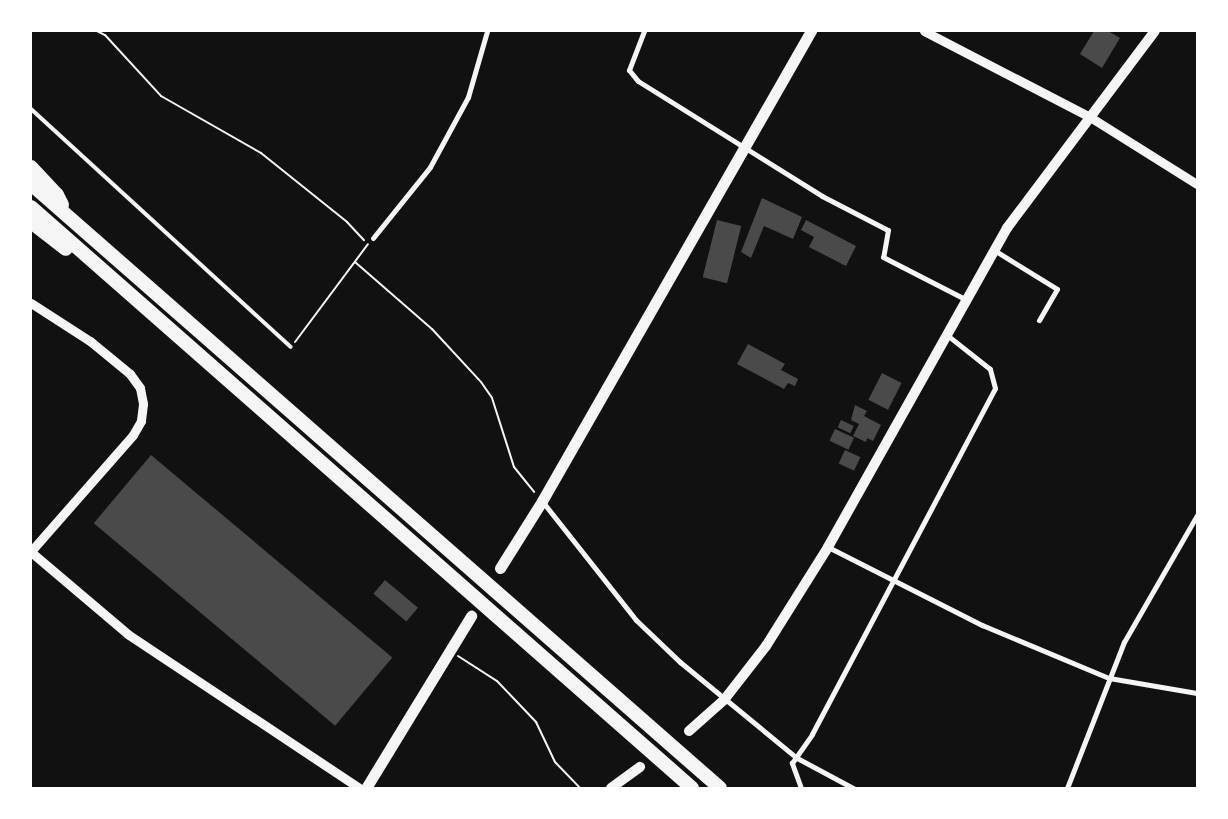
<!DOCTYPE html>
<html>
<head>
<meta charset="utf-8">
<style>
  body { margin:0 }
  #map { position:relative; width:1228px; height:819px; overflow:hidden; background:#111; font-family:"Source Sans 3",sans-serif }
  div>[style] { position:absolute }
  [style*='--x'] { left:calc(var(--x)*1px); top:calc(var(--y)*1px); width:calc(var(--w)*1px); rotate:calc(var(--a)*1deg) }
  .building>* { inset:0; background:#4a4a4a; transform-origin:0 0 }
  .path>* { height:2px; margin:-1px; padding:0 1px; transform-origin:1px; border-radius:1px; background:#f5f5f5 }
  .service>* { height:4px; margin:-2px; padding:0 2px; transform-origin:2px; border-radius:2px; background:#f5f5f5 }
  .minor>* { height:5px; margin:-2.5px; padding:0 2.5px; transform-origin:2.5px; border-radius:2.5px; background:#f5f5f5 }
  .tertiary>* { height:9px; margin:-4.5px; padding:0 4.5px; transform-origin:4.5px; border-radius:4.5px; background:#f5f5f5 }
  .secondary>* { height:10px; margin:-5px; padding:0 5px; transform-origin:5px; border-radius:5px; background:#f5f5f5 }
  .primary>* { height:11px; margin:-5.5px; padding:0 5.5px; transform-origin:5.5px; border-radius:5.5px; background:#f5f5f5 }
  .motorway>* { height:14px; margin:-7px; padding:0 7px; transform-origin:7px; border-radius:7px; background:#f5f5f5 }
  span { translate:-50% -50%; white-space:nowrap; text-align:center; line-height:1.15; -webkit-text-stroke:4.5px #fff; paint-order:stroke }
  .frame { position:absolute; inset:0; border:32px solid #fff; pointer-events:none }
</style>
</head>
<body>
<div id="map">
  <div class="building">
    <div style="clip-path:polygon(1094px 31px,1108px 31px,1120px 38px,1102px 68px,1080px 54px)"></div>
    <div style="clip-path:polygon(762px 198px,802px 217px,793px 239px,764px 226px,751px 258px,741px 252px)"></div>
    <div style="left:717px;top:220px;width:25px;height:59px;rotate:14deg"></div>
    <div style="clip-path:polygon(806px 220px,856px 246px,846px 266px,809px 247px,814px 237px,801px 230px)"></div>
    <div style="clip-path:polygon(748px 344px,785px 364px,781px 370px,798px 379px,795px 386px,788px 383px,784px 389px,737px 364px)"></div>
    <div style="left:882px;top:373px;width:22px;height:30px;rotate:27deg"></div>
    <div style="clip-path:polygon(855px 405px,867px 411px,864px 416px,881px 425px,873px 441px,867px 438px,866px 442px,853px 436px,859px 424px,851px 420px)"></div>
    <div style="left:841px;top:420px;width:14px;height:8px;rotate:25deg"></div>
    <div style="left:835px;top:429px;width:21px;height:13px;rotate:25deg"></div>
    <div style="left:845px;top:450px;width:17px;height:15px;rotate:25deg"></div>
    <div style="left:151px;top:455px;width:315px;height:89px;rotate:40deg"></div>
    <div style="left:385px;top:580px;width:43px;height:18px;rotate:40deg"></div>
  </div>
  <div class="path">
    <div style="--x:97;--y:31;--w:9;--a:27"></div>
    <div style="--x:105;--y:35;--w:83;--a:47.4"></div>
    <div style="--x:161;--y:96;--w:115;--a:29.7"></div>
    <div style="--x:261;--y:153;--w:110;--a:38.7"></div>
    <div style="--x:347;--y:222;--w:25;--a:47"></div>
    <div style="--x:355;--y:262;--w:102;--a:41"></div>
    <div style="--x:432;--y:329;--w:72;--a:47.2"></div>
    <div style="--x:481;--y:382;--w:19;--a:55"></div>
    <div style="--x:492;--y:398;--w:72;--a:72.3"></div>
    <div style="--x:514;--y:467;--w:32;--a:51"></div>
    <div style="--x:295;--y:342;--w:122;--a:-53.3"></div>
    <div style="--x:458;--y:656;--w:46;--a:32.7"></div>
    <div style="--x:497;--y:681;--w:57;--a:46.4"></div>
    <div style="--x:536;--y:722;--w:44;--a:64.6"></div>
    <div style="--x:555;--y:762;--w:36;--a:46"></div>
  </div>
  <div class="service">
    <div style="--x:31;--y:109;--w:352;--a:42.5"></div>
  </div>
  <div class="minor">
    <div style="--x:644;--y:31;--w:42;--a:111"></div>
    <div style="--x:629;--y:70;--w:14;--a:51"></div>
    <div style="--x:638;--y:81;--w:217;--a:32"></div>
    <div style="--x:822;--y:196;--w:74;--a:27.3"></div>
    <div style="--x:888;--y:230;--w:27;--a:100"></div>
    <div style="--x:883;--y:257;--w:92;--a:27.1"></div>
    <div style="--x:373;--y:238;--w:91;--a:-51.2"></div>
    <div style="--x:430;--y:167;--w:80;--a:-61.5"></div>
    <div style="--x:468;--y:97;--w:69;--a:-73.9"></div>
    <div style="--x:994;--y:250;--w:74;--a:31.8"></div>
    <div style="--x:1057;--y:289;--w:36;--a:120"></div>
    <div style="--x:542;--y:501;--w:152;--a:51.7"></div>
    <div style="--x:636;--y:620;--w:61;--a:43.7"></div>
    <div style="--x:680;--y:662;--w:151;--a:39.4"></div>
    <div style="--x:797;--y:758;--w:64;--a:28.2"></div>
    <div style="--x:828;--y:547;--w:173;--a:26.9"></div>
    <div style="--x:982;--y:625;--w:138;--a:22.7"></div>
    <div style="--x:1109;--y:678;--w:89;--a:9.7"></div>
    <div style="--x:801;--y:788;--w:27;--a:-110"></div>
    <div style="--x:792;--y:763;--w:35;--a:-55"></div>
    <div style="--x:812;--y:734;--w:391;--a:-62.1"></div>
    <div style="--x:995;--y:388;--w:20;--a:-105"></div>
    <div style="--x:990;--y:369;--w:55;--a:-141.7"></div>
    <div style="--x:1067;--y:788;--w:157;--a:-68.7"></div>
    <div style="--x:1124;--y:642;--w:146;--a:-60.1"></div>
  </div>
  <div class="tertiary">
    <div style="--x:924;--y:31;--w:187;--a:27.4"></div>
    <div style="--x:1090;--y:117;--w:126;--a:32.1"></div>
    <div style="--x:31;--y:303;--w:70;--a:32.8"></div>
    <div style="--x:90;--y:341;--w:52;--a:39.5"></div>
    <div style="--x:130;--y:374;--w:17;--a:54"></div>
    <div style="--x:140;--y:388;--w:16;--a:79"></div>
    <div style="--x:143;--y:404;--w:17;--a:97"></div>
    <div style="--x:141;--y:421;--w:16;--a:120"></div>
    <div style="--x:133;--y:435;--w:154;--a:131.3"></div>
    <div style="--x:31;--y:552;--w:128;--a:40.3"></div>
    <div style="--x:129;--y:635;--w:276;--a:33.6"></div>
  </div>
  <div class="secondary">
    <div style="--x:689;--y:731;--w:47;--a:-41.5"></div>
    <div style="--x:724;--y:700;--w:68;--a:-52.1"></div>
    <div style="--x:766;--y:646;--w:117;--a:-57.9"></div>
    <div style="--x:828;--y:547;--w:366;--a:-60.7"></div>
    <div style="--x:1007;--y:228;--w:246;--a:-53.1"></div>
    <div style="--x:611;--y:788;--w:36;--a:-36"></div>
  </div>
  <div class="primary">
    <div style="--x:500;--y:568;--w:79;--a:-57.9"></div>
    <div style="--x:542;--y:501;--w:542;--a:-60.22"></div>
    <div style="--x:366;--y:788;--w:202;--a:-58.6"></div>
  </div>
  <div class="motorway">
    <div style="--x:31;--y:167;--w:38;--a:47"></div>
    <div style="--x:57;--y:195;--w:11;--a:63"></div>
    <div style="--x:31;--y:184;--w:916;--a:41.24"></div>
    <div style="--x:31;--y:207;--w:880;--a:41.31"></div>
    <div style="--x:31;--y:222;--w:44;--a:37.6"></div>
  </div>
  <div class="frame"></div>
</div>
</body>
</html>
